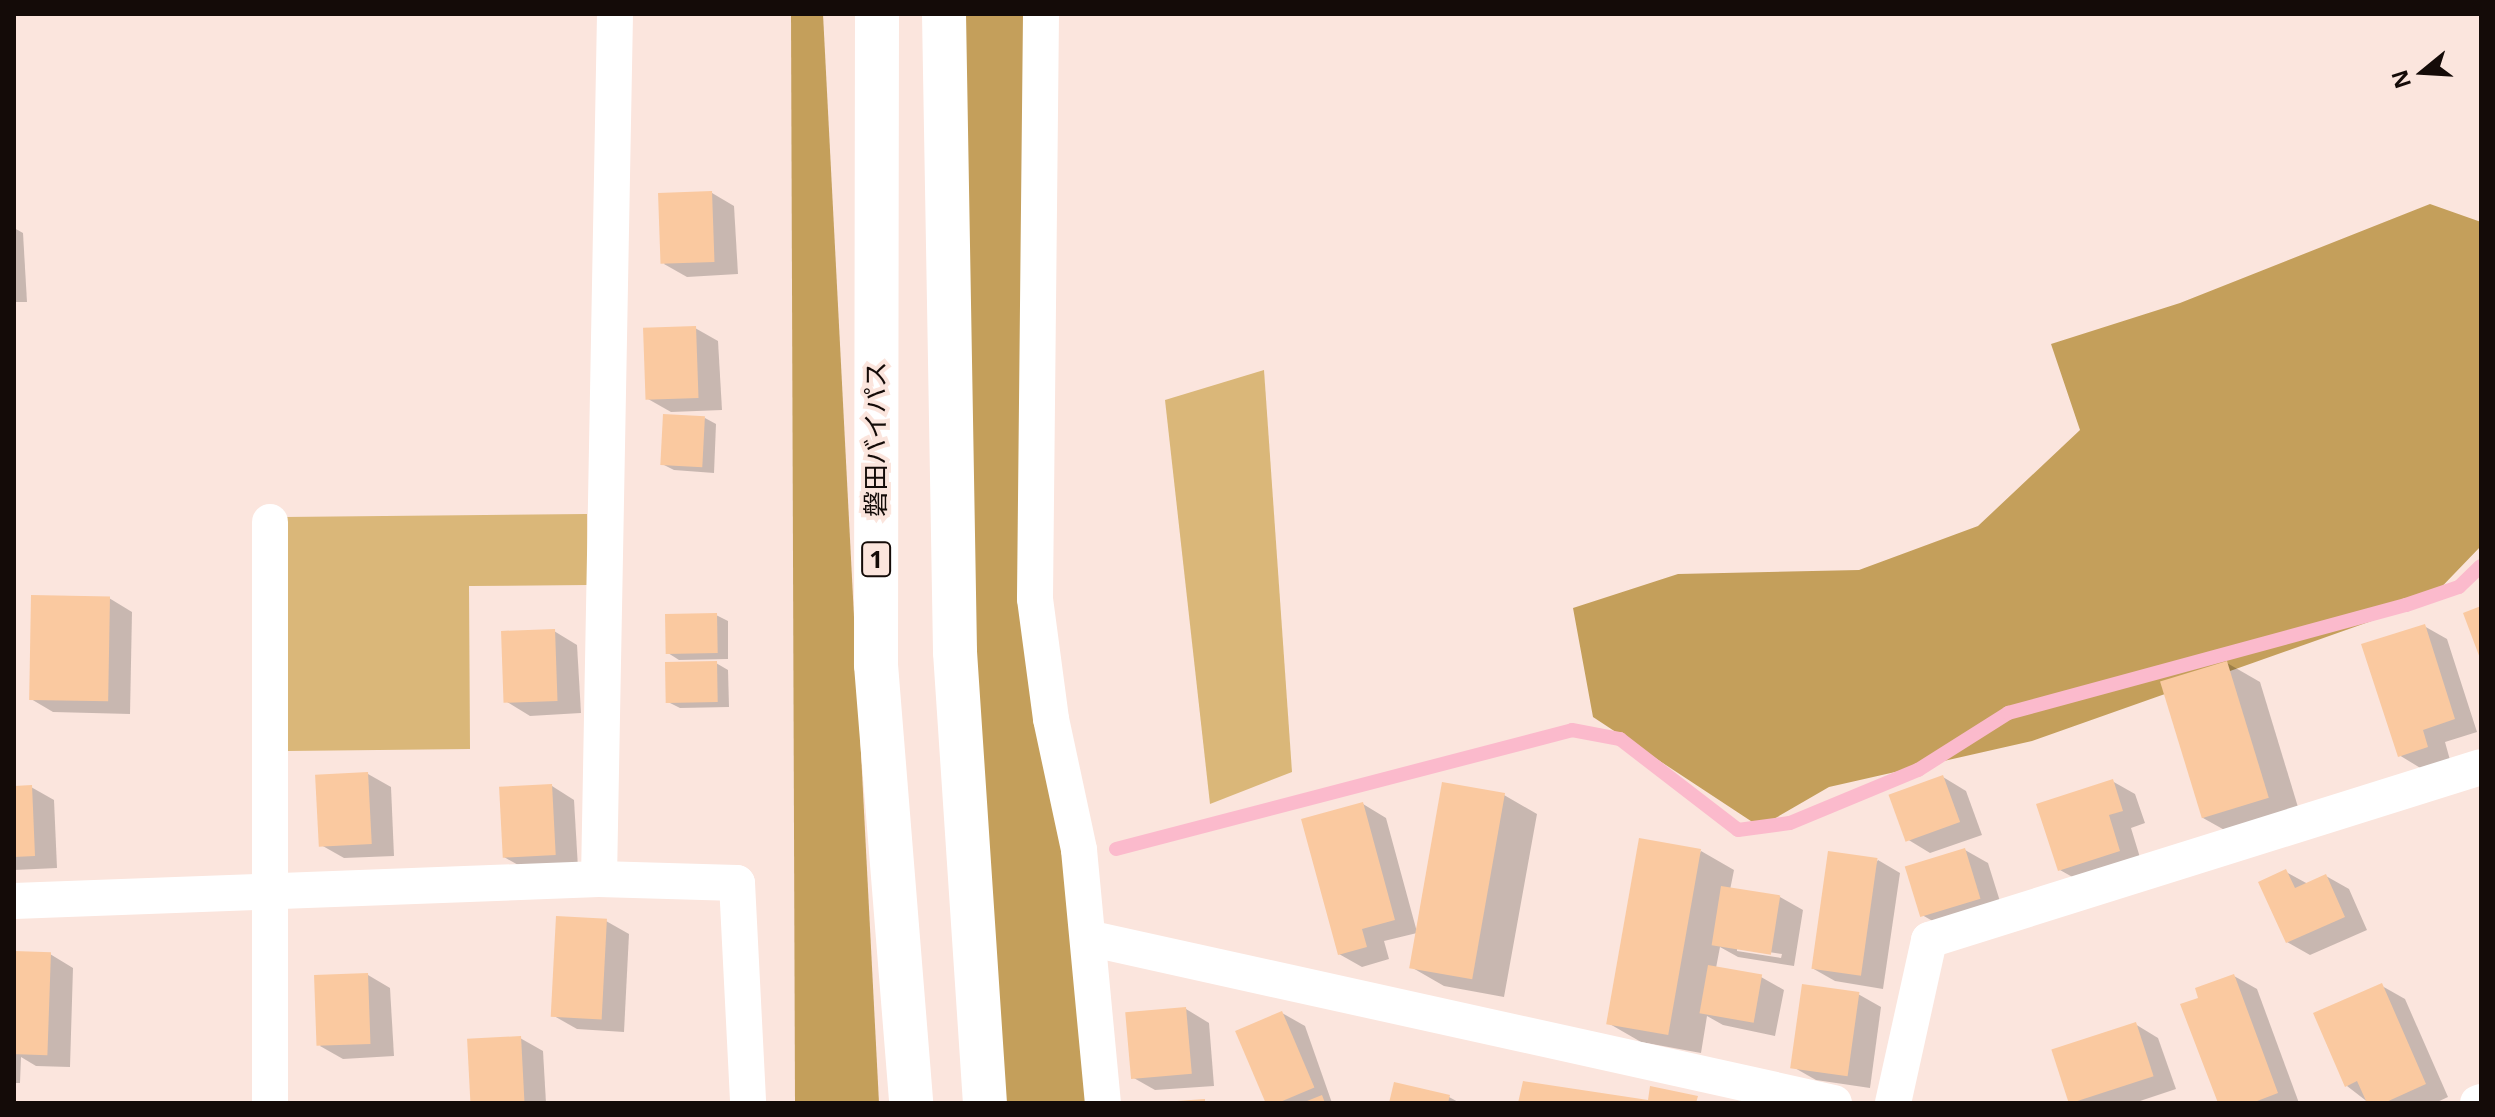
<!DOCTYPE html>
<html>
<head>
<meta charset="utf-8">
<style>
  body { margin:0 }
  #map { position:relative; width:2495px; height:1117px; overflow:hidden; background:#fbe5dd; font-family:"Noto Sans","Noto Sans JP",sans-serif }
  div>[style] { position:absolute }
  [style*='--x'] { left:calc(var(--x)*1px); top:calc(var(--y)*1px); width:calc(var(--w)*1px); rotate:calc(var(--a)*1deg) }
  .green>* { inset:0; background:#dab779 }
  .forest>* { inset:0; background:#c49f5b }
  .shadow>* { inset:0; background:#0003 }
  .stream>* { height:14px; margin:-7px; padding:0 7px; transform-origin:7px; border-radius:7px; background:#fbbacc }
  .building>* { inset:0; background:#fac9a0; transform-origin:0 0 }
  .street>* { height:36px; margin:-18px; padding:0 18px; transform-origin:18px; border-radius:18px; background:#fff }
  .highway>* { height:44px; margin:-22px; padding:0 22px; transform-origin:22px; border-radius:22px; background:#fff }
  span { translate:-50% -50%; white-space:nowrap; text-align:center; line-height:1.15; -webkit-text-stroke:8px #fbe5dd; paint-order:stroke }
  .shield-label span { padding:2px 6px; background:#fbe5dd; border:2px solid; border-radius:6px; -webkit-text-stroke-width:0 }
  .shield-label { font-size:24px; color:#140b08; font-weight:700 }
  .street-label { font-size:26px; color:#140b08 }
  .frame { position:absolute; inset:0; border:16px solid #140b08; pointer-events:none }
  .north { position:absolute; left:2383px; top:32px; width:80px; height:80px; -webkit-text-stroke:6px #fbe5dd; paint-order:stroke; rotate:252deg; font-size:22px; font-weight:700; line-height:32px; text-align:center; color:#140b08 }
  .north::after { content:''; display:block; margin:auto; width:28px; height:36px; background:#140b08; clip-path:polygon(50% 0,100% 100%,50% 72%,0 100%) }
</style>
</head>
<body>
<div id="map">
  <div class="green">
    <div style="clip-path:polygon(1264px 370px,1292px 772px,1210px 804px,1165px 400px)"></div>
    <div style="clip-path:polygon(587px 514px,588px 585px,469px 586px,470px 749px,287px 751px,284px 517px)"></div>
  </div>
  <div class="forest">
    <div style="clip-path:polygon(791px 14px,823px 14px,879px 1103px,795px 1103px)"></div>
    <div style="clip-path:polygon(945px 14px,1041px 14px,1036px 424px,1100px 1103px,993px 1103px)"></div>
    <div style="clip-path:polygon(2430px 204px,2481px 222px,2481px 546px,2428px 601px,2032px 741px,1829px 787px,1760px 827px,1593px 717px,1573px 608px,1678px 574px,1859px 570px,1978px 526px,2080px 430px,2051px 344px,2180px 303px)"></div>
  </div>
  <div class="shadow">
    <div style="clip-path:polygon(712px 193px,734px 206px,738px 274px,687px 277px,664px 264px)"></div>
    <div style="clip-path:polygon(14px 228px,23px 233px,27px 302px,14px 302px)"></div>
    <div style="clip-path:polygon(695px 328px,718px 341px,722px 410px,671px 412px,648px 399px)"></div>
    <div style="clip-path:polygon(705px 418px,716px 424px,714px 473px,674px 470px,662px 464px)"></div>
    <div style="clip-path:polygon(109px 598px,132px 612px,130px 714px,53px 712px,31px 699px)"></div>
    <div style="clip-path:polygon(716px 615px,728px 621px,728px 659px,679px 660px,668px 653px)"></div>
    <div style="clip-path:polygon(2424px 626px,2447px 639px,2477px 732px,2445px 742px,2450px 760px,2422px 769px,2399px 755px)"></div>
    <div style="clip-path:polygon(554px 631px,577px 645px,581px 713px,530px 716px,507px 702px)"></div>
    <div style="clip-path:polygon(716px 663px,728px 670px,729px 707px,680px 708px,668px 702px)"></div>
    <div style="clip-path:polygon(2227px 663px,2260px 682px,2301px 817px,2237px 837px,2203px 818px)"></div>
    <div style="clip-path:polygon(368px 774px,391px 787px,394px 856px,344px 858px,321px 845px)"></div>
    <div style="clip-path:polygon(1943px 777px,1966px 791px,1982px 835px,1930px 853px,1907px 839px)"></div>
    <div style="clip-path:polygon(2112px 781px,2135px 794px,2145px 823px,2131px 828px,2142px 864px,2083px 883px,2060px 870px)"></div>
    <div style="clip-path:polygon(552px 786px,574px 800px,578px 868px,527px 870px,504px 857px)"></div>
    <div style="clip-path:polygon(31px 787px,54px 800px,57px 868px,14px 870px,14px 788px)"></div>
    <div style="clip-path:polygon(1504px 795px,1537px 814px,1504px 997px,1444px 986px,1411px 967px,1417px 933px,1384px 941px,1389px 959px,1362px 967px,1339px 954px,1363px 804px,1386px 818px,1417px 932px)"></div>
    <div style="clip-path:polygon(1965px 850px,1988px 863px,2003px 911px,1945px 928px,1922px 915px)"></div>
    <div style="clip-path:polygon(evenodd,1701px 851px,1734px 870px,1730px 890px,1780px 897px,1803px 910px,1794px 966px,1738px 957px,1720px 947px,1716px 968px,1761px 977px,1784px 990px,1775px 1036px,1723px 1025px,1707px 1016px,1701px 1053px,1641px 1042px,1608px 1023px,1701px 851px,1737px 947px,1782px 954px,1781px 958px,1737px 951px,1737px 947px)"></div>
    <div style="clip-path:polygon(1878px 860px,1900px 873px,1883px 989px,1835px 981px,1812px 968px)"></div>
    <div style="clip-path:polygon(2286px 872px,2308px 884px,2326px 876px,2349px 889px,2367px 930px,2310px 955px,2287px 942px)"></div>
    <div style="clip-path:polygon(606px 921px,629px 934px,624px 1032px,577px 1029px,554px 1016px)"></div>
    <div style="clip-path:polygon(50px 954px,73px 968px,70px 1067px,36px 1066px,21px 1057px,20px 1083px,14px 1083px,14px 963px)"></div>
    <div style="clip-path:polygon(368px 975px,390px 988px,394px 1056px,343px 1059px,320px 1046px)"></div>
    <div style="clip-path:polygon(2234px 976px,2257px 989px,2299px 1103px,2220px 1103px,2201px 999px)"></div>
    <div style="clip-path:polygon(2382px 986px,2405px 999px,2448px 1097px,2435px 1103px,2369px 1103px,2347px 1086px)"></div>
    <div style="clip-path:polygon(1858px 994px,1881px 1007px,1870px 1088px,1816px 1080px,1793px 1067px)"></div>
    <div style="clip-path:polygon(1186px 1009px,1209px 1023px,1214px 1086px,1155px 1090px,1132px 1077px)"></div>
    <div style="clip-path:polygon(1282px 1013px,1305px 1026px,1332px 1103px,1267px 1103px,1237px 1031px)"></div>
    <div style="clip-path:polygon(2135px 1024px,2158px 1038px,2176px 1089px,2134px 1103px,2071px 1103px,2053px 1052px)"></div>
    <div style="clip-path:polygon(520px 1038px,543px 1051px,546px 1103px,472px 1103px)"></div>
    <div style="clip-path:polygon(1449px 1097px,1460px 1103px,1391px 1103px)"></div>
  </div>
  <div class="stream">
    <div style="--x:1116;--y:849;--w:471;--a:-14.6"></div>
    <div style="--x:1572;--y:730;--w:49;--a:10.6"></div>
    <div style="--x:1620;--y:739;--w:149;--a:37.6"></div>
    <div style="--x:1738;--y:830;--w:52;--a:-7.7"></div>
    <div style="--x:1790;--y:823;--w:139;--a:-22.5"></div>
    <div style="--x:1918;--y:770;--w:107;--a:-32.3"></div>
    <div style="--x:2008;--y:713;--w:412;--a:-15.2"></div>
    <div style="--x:2406;--y:605;--w:56;--a:-18.8"></div>
    <div style="--x:2459;--y:587;--w:30;--a:-44"></div>
  </div>
  <div class="building">
    <div style="left:712px;top:191px;width:71px;height:54px;rotate:88deg"></div>
    <div style="left:696px;top:326px;width:72px;height:53px;rotate:88deg"></div>
    <div style="left:663px;top:414px;width:42px;height:51px;rotate:3deg"></div>
    <div style="left:31px;top:595px;width:79px;height:105px;rotate:1deg"></div>
    <div style="clip-path:polygon(2481px 606px,2481px 661px,2463px 613px)"></div>
    <div style="left:717px;top:613px;width:40px;height:52px;rotate:89deg"></div>
    <div style="clip-path:polygon(2425px 624px,2455px 719px,2423px 730px,2428px 747px,2398px 757px,2361px 644px)"></div>
    <div style="left:555px;top:629px;width:72px;height:54px;rotate:88deg"></div>
    <div style="left:717px;top:661px;width:41px;height:52px;rotate:89deg"></div>
    <div style="left:2227px;top:661px;width:143px;height:70px;rotate:73deg"></div>
    <div style="left:368px;top:772px;width:72px;height:53px;rotate:87deg"></div>
    <div style="left:1943px;top:775px;width:50px;height:58px;rotate:70deg"></div>
    <div style="clip-path:polygon(2113px 779px,2123px 811px,2109px 815px,2120px 851px,2058px 871px,2036px 804px)"></div>
    <div style="left:1442px;top:782px;width:64px;height:189px;rotate:10deg"></div>
    <div style="left:552px;top:784px;width:71px;height:53px;rotate:87deg"></div>
    <div style="clip-path:polygon(32px 785px,35px 856px,14px 857px,14px 786px)"></div>
    <div style="clip-path:polygon(1363px 802px,1395px 920px,1362px 929px,1367px 947px,1338px 955px,1301px 819px)"></div>
    <div style="left:1639px;top:838px;width:63px;height:189px;rotate:10deg"></div>
    <div style="left:1965px;top:848px;width:53px;height:63px;rotate:73deg"></div>
    <div style="left:1828px;top:851px;width:50px;height:119px;rotate:8deg"></div>
    <div style="clip-path:polygon(2286px 869px,2295px 888px,2326px 874px,2345px 917px,2286px 943px,2258px 882px)"></div>
    <div style="left:1721px;top:886px;width:60px;height:60px;rotate:9deg"></div>
    <div style="left:556px;top:916px;width:51px;height:101px;rotate:3deg"></div>
    <div style="left:14px;top:951px;width:37px;height:103px;rotate:2deg"></div>
    <div style="left:1708px;top:965px;width:55px;height:49px;rotate:10deg"></div>
    <div style="left:368px;top:973px;width:71px;height:54px;rotate:88deg"></div>
    <div style="clip-path:polygon(2234px 974px,2278px 1093px,2252px 1103px,2218px 1103px,2180px 1004px,2198px 998px,2195px 988px)"></div>
    <div style="clip-path:polygon(2382px 983px,2426px 1084px,2384px 1103px,2367px 1103px,2357px 1081px,2345px 1087px,2313px 1013px)"></div>
    <div style="left:1802px;top:984px;width:58px;height:85px;rotate:8deg"></div>
    <div style="left:1186px;top:1007px;width:67px;height:61px;rotate:85deg"></div>
    <div style="left:1282px;top:1011px;width:83px;height:51px;rotate:67deg"></div>
    <div style="left:2136px;top:1022px;width:57px;height:89px;rotate:72deg"></div>
    <div style="left:521px;top:1036px;width:67px;height:54px;rotate:87deg"></div>
    <div style="clip-path:polygon(1523px 1081px,1648px 1100px,1650px 1086px,1698px 1096px,1696px 1103px,1518px 1103px)"></div>
    <div style="clip-path:polygon(1394px 1082px,1450px 1095px,1448px 1103px,1389px 1103px)"></div>
    <div style="clip-path:polygon(1322px 1095px,1325px 1103px,1302px 1103px)"></div>
    <div style="clip-path:polygon(1205px 1099px,1205px 1103px,1177px 1103px,1177px 1101px)"></div>
  </div>
  <div class="street">
    <div style="--x:1041;--y:14;--w:585;--a:90.59"></div>
    <div style="--x:1035;--y:599;--w:121;--a:82.4"></div>
    <div style="--x:1051;--y:719;--w:134;--a:77.9"></div>
    <div style="--x:1079;--y:850;--w:254;--a:84.6"></div>
    <div style="--x:270;--y:522;--w:581;--a:90"></div>
    <div style="--x:599;--y:879;--w:865;--a:-88.94"></div>
    <div style="--x:14;--y:901;--w:585;--a:-2.15"></div>
    <div style="--x:599;--y:879;--w:138;--a:1.7"></div>
    <div style="--x:737;--y:883;--w:220;--a:87.1"></div>
    <div style="--x:1088;--y:938;--w:764;--a:12.47"></div>
    <div style="--x:1893;--y:1103;--w:167;--a:-77.5"></div>
    <div style="--x:1929;--y:940;--w:578;--a:-17.4"></div>
    <div style="--x:2478;--y:1103;--w:3;--a:-18"></div>
  </div>
  <div class="highway">
    <div style="--x:877;--y:14;--w:651;--a:90.09"></div>
    <div style="--x:876;--y:665;--w:439;--a:85.4"></div>
    <div style="--x:944;--y:14;--w:638;--a:89.01"></div>
    <div style="--x:955;--y:652;--w:452;--a:86.2"></div>
  </div>
  <div class="shield-label">
    <span style="left:876px;top:559px">1</span>
  </div>
  <div class="street-label">
    <span style="left:876px;top:439px;rotate:-90deg">磐田バイパス</span>
  </div>
  <div class="frame"></div>
  <div class="north">N</div>
</div>
</body>
</html>
